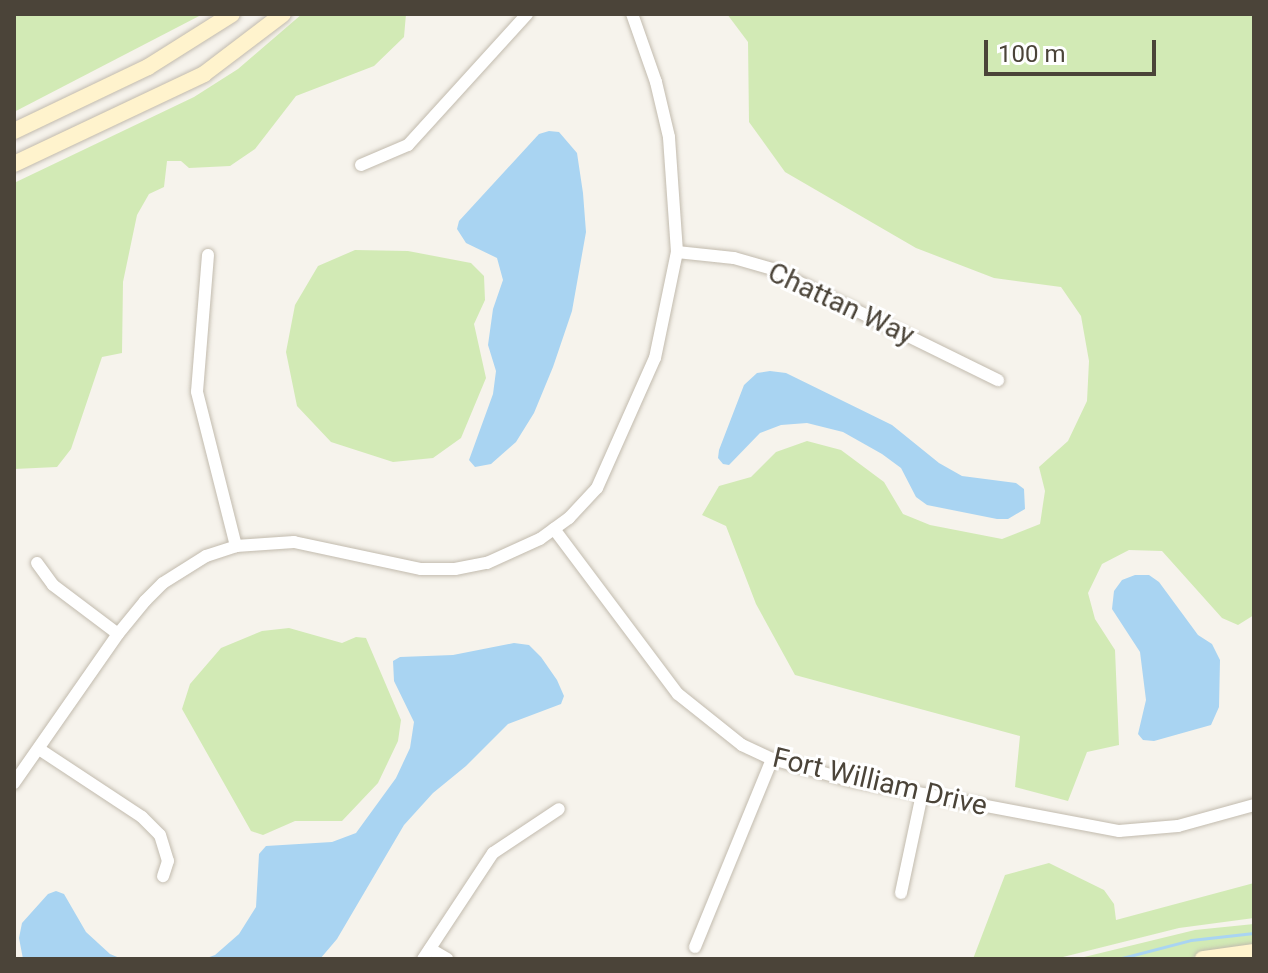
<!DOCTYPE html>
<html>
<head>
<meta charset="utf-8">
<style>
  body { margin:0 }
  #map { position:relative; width:1268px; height:973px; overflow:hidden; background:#f6f3ec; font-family:Roboto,sans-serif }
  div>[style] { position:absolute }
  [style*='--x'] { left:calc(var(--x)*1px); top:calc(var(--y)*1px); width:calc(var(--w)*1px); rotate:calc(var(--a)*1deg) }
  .green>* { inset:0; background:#d2eab5 }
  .water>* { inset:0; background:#a9d4f2 }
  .stream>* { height:3px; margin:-1.5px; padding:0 1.5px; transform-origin:1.5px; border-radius:1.5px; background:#a9d4f2 }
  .roads { filter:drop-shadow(0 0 2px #c2bbae) drop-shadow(0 0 2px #c2bbae) }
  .street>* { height:12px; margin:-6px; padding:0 6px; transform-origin:6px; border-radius:6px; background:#fff }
  .secondary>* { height:16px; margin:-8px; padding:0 8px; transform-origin:8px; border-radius:8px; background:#fff3cd }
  span { translate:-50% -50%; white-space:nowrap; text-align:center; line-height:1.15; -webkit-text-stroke:6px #fff; paint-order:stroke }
  .street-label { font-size:28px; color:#4b4439 }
  .frame { position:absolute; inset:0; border:16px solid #4b4439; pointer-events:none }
  .scale { position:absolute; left:984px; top:40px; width:172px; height:36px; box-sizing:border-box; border:4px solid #4b4439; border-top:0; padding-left:10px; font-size:24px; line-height:28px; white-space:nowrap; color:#4b4439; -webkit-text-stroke:6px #fff; paint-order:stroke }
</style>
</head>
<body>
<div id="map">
  <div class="green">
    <div style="clip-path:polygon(14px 14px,203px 14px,14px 112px)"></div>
    <div style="clip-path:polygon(302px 14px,406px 14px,404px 37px,374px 66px,296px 96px,255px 149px,230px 166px,189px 168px,181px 161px,167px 161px,164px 187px,149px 194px,137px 215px,123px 282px,122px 353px,102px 357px,71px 449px,57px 467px,14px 469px,14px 183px,194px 97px,238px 69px)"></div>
    <div style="clip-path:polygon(727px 14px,1254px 14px,1254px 615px,1238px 625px,1222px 618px,1162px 551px,1129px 550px,1102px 564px,1088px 593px,1095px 619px,1115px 650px,1119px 745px,1087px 752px,1068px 801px,1015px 787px,1020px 736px,795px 675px,756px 604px,726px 526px,702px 515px,719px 486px,751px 477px,776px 452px,807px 441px,841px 450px,884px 482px,903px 514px,930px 525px,1002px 539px,1040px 524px,1045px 491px,1039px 467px,1068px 441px,1087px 401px,1089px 361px,1081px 316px,1061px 287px,994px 278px,916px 248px,785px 172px,749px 122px,748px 42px)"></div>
    <div style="clip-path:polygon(355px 250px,408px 251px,471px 263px,484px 276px,485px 300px,474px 324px,486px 378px,461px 438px,433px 458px,393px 462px,331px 442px,297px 406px,286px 352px,295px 305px,318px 266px)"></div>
    <div style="clip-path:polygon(289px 628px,342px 643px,356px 637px,366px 638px,401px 720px,398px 741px,378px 783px,342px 821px,295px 821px,263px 835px,251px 831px,182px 709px,190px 684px,221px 648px,262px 631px)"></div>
    <div style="clip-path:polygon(1049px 863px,1104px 890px,1114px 904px,1116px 920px,1254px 883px,1254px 918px,1179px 928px,1055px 959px,973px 959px,1005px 875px)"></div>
    <div style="clip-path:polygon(1254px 924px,1254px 946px,1181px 959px,1076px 959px,1195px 930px)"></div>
  </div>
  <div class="water">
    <div style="clip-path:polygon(549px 131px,559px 132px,577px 153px,583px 193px,586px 232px,572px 311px,553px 367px,534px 413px,516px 442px,491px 464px,475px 467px,469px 460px,493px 394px,496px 371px,488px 345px,493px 309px,503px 280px,497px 258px,466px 243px,457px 229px,459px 221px,539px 134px)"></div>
    <div style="clip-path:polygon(770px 371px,786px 373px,892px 425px,939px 463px,962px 476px,1016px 483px,1024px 489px,1025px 509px,1008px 519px,997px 519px,927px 505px,916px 497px,901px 468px,882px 454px,843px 432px,807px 423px,781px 425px,760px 433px,729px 465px,723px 464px,718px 458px,719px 450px,744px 385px,757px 373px)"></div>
    <div style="clip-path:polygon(1135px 575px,1149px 575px,1159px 582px,1198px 635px,1212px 644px,1220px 660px,1219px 707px,1211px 725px,1154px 741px,1143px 740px,1138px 734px,1146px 700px,1140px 652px,1112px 609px,1114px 591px,1122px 580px)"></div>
    <div style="clip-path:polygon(514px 643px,529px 645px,541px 657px,557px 680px,564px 696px,561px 704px,508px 724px,466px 766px,433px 793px,404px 825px,337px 939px,320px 959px,204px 959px,215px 955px,239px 934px,256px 907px,259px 854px,266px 846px,332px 842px,356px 833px,396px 778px,410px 748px,414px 722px,394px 681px,393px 661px,400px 657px,453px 655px)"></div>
    <div style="clip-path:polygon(56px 891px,64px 894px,86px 932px,110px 954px,122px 959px,23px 959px,19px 938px,22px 923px,48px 894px)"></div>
  </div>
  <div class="stream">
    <div style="--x:1118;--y:959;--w:75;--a:-14.6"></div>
    <div style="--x:1191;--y:940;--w:63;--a:-6.3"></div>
  </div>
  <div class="roads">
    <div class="street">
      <div style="--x:361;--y:165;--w:51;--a:-23.1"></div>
      <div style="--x:408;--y:145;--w:177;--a:-47.7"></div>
      <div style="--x:677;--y:252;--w:57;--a:6"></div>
      <div style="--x:734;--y:258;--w:40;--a:16"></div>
      <div style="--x:772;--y:269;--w:252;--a:26.2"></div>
      <div style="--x:208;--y:255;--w:137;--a:94.6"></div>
      <div style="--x:197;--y:392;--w:159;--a:75.8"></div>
      <div style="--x:554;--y:529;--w:206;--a:53.1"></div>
      <div style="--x:678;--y:694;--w:82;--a:38.6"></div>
      <div style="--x:742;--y:745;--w:33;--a:25"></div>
      <div style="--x:772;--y:759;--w:80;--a:15.3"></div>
      <div style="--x:849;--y:780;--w:275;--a:10.7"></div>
      <div style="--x:1119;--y:831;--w:59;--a:-4.8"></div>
      <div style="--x:1178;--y:826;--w:79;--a:-15.4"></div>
      <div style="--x:37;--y:563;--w:27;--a:54"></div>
      <div style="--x:53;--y:585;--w:81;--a:37"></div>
      <div style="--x:39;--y:749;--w:123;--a:33.4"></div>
      <div style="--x:142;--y:817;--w:25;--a:45"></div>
      <div style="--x:160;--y:835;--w:27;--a:73"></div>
      <div style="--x:168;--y:861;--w:16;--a:108"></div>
      <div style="--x:14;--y:783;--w:182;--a:-55.1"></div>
      <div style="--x:118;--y:634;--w:43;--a:-50.7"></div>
      <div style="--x:145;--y:601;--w:25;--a:-45"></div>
      <div style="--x:163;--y:583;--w:51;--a:-32.1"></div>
      <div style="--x:206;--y:556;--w:32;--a:-18"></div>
      <div style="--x:236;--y:546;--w:58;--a:-3.9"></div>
      <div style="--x:294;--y:542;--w:130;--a:12"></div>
      <div style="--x:421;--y:569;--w:34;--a:0"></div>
      <div style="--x:455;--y:569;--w:33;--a:-11"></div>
      <div style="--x:487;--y:563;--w:58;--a:-24.4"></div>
      <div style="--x:540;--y:539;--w:36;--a:-36"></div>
      <div style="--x:569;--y:518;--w:41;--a:-47"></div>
      <div style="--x:597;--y:488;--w:142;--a:-66"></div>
      <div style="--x:655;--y:358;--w:108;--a:-78.3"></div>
      <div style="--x:677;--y:252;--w:115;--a:-94"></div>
      <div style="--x:669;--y:137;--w:57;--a:-103.3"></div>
      <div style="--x:656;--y:82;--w:72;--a:-109.4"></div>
      <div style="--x:901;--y:893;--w:101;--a:-78"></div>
      <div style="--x:695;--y:947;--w:203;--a:-67.7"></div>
      <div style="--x:430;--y:949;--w:20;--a:30"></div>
      <div style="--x:423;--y:959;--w:127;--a:-56.6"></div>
      <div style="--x:493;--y:853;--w:79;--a:-33.7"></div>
    </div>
    <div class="secondary">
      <div style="--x:14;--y:131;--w:148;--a:-25.5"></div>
      <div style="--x:148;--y:67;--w:99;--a:-32.2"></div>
      <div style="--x:14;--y:164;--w:210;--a:-25.3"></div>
      <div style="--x:204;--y:74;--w:99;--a:-37.2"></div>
      <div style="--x:1203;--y:959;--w:51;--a:-7.8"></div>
    </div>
  </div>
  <div class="street-label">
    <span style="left:841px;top:304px;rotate:25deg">Chattan Way</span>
    <span style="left:880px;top:782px;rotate:13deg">Fort William Drive</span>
  </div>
  <div class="frame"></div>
  <div class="scale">100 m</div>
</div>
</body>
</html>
